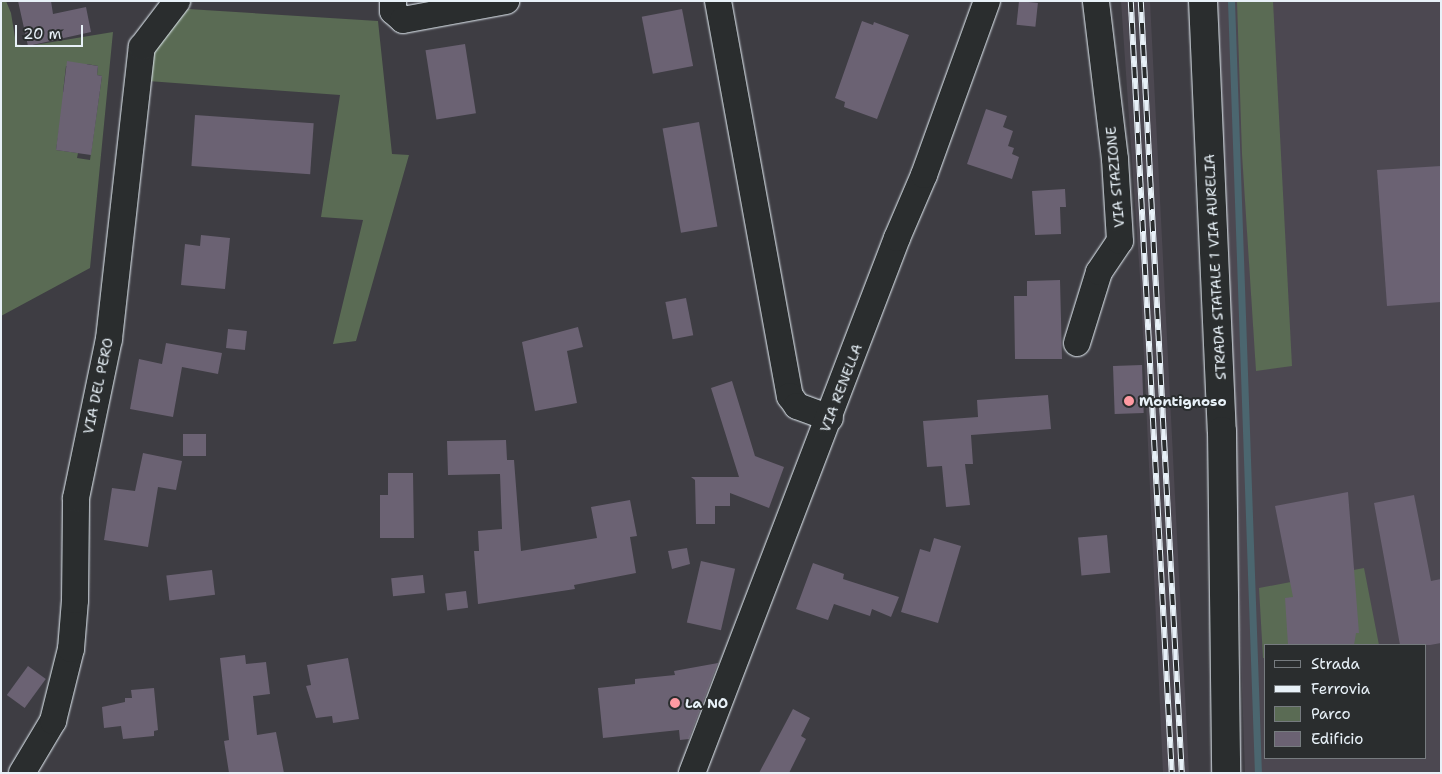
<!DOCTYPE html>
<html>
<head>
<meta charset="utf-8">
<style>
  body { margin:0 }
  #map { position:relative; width:1442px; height:774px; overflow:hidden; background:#3e3d43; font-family:"Shantell Sans",sans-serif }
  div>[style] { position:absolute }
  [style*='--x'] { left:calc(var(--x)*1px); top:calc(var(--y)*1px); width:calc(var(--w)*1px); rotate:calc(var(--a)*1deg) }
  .built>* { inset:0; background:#4c4851 }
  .green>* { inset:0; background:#5a6b54 }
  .stream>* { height:7px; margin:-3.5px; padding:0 3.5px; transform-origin:3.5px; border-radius:3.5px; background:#4b666f }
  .building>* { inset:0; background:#6b6273; transform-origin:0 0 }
  .roads { filter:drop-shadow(0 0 1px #e8f1f8) drop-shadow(0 0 1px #e8f1f8) }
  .street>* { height:26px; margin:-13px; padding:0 13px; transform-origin:13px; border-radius:13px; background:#2a2d2e }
  .primary>* { height:28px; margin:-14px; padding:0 14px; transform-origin:14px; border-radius:14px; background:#2a2d2e }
  .rail>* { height:5.5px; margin-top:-2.75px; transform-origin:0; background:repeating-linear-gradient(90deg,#2a2d2e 0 11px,#e8f1f8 0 22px); box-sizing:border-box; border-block:1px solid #e8f1f8 }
  .dots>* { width:14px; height:14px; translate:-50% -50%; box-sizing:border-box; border:2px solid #2a2d2e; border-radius:50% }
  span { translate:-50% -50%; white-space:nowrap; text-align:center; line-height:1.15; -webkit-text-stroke:4px #2a2d2e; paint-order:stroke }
  .street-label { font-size:14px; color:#e8f1f8 }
  .poi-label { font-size:14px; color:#e8f1f8; font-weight:700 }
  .left { translate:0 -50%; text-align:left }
  .frame { position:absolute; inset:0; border:2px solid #e8f1f8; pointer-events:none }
  .legend { position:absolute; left:1264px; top:644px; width:162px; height:115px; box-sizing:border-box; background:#2a2d2e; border:1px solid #767b7f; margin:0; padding:6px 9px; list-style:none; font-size:15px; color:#e8f1f8 }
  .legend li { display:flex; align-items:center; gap:10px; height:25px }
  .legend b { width:25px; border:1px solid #767b7f }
  .scale { position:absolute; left:15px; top:25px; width:68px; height:22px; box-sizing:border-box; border:2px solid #e8f1f8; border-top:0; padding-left:6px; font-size:15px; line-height:18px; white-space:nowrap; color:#e8f1f8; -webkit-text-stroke:4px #2a2d2e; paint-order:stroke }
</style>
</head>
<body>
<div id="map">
  <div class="built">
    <div style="clip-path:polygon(1121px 1px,1150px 1px,1189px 773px,1163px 773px,1141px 292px)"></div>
    <div style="clip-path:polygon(evenodd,1218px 1px,1441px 1px,1441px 773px,1245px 773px,1218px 1px,1266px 645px,1426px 645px,1426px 758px,1266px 758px,1266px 645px)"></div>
  </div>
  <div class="green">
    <div style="clip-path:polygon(evenodd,1px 1px,6px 1px,11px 13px,16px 44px,28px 46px,113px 32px,90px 268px,1px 316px,1px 1px,87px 64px,98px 66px,97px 75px,102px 76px,90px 160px,77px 158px,78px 153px,56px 150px,60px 124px,72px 94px,63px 92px,66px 66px,86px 69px,87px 64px)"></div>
    <div style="clip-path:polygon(1237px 1px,1273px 1px,1292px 366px,1256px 371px,1242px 154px)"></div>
    <div style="clip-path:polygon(188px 9px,378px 21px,392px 154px,409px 155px,356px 341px,333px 344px,363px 220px,321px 217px,340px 95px,148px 81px,151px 53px)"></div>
    <div style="clip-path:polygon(1364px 568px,1379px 645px,1266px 645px,1266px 658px,1263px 658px,1259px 588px)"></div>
  </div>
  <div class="stream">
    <div style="--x:1231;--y:1;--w:772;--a:88"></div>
  </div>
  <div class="building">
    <div style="clip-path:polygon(18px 1px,51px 1px,53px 14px,86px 7px,91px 32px,28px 46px)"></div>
    <div style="left:1019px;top:1px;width:19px;height:24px;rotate:6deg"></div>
    <div style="left:682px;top:9px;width:58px;height:41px;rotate:79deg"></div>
    <div style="clip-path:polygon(862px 21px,873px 25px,874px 22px,909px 35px,877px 119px,844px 107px,845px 102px,835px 98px)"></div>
    <div style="left:465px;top:44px;width:70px;height:40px;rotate:81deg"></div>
    <div style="clip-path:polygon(67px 61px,98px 66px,97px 75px,102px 76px,91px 155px,56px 150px)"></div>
    <div style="clip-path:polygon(986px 109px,1007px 116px,1003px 127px,1013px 131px,1008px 146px,1014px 148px,1012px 154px,1019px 157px,1012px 179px,967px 164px)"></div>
    <div style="left:195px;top:115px;width:119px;height:51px;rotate:4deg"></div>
    <div style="left:699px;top:122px;width:106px;height:37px;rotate:80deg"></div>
    <div style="clip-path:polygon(1441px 166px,1441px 302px,1387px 306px,1377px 170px)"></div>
    <div style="clip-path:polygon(1065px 189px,1066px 207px,1060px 207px,1061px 234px,1035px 235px,1032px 191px)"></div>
    <div style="clip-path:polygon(201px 235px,230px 238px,225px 289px,181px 285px,185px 244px,200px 246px)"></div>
    <div style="clip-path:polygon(1060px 280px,1062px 359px,1015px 359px,1014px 296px,1027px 296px,1027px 281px)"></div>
    <div style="left:686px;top:298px;width:38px;height:21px;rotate:79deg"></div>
    <div style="clip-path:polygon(578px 327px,583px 347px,567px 351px,577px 403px,535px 411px,522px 342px)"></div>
    <div style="left:228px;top:329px;width:19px;height:19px;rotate:6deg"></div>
    <div style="clip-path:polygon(166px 343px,222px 353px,218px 374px,182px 367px,173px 417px,130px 409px,139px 359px,162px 364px)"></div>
    <div style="left:1142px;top:365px;width:48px;height:29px;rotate:88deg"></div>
    <div style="clip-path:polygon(732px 381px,755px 456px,784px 467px,769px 508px,730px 493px,730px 506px,715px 506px,715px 524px,696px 524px,695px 480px,691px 477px,739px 477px,711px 388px)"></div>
    <div style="clip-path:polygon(1048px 395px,1051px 429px,971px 435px,973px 464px,965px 464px,970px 505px,946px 507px,942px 466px,927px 467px,923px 421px,978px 417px,977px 400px)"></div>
    <div style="left:183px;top:434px;width:23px;height:22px"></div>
    <div style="clip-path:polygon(506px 440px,507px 460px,514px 460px,521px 551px,597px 538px,591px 507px,630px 500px,637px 536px,630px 537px,636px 573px,574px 585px,575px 589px,478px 604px,474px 551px,479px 551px,478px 531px,502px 529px,500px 474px,448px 475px,447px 441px)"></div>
    <div style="clip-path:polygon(143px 453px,182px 461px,176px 490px,158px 487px,148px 547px,104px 540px,112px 488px,135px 491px)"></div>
    <div style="clip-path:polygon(388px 473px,413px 473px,414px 538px,380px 538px,380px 495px,388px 495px)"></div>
    <div style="clip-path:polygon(1348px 492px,1359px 633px,1356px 633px,1354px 645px,1288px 645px,1285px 598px,1293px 597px,1275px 506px)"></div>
    <div style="clip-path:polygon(1414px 495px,1431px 581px,1441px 579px,1441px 643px,1430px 645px,1400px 645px,1374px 503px)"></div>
    <div style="left:1107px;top:535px;width:38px;height:29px;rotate:85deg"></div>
    <div style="clip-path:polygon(934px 538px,961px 546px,938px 623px,901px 612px,920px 549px,930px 552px)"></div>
    <div style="clip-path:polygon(687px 548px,690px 564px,672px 569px,668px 551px)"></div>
    <div style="left:701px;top:561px;width:35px;height:63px;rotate:13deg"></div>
    <div style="clip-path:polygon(813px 563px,844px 574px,843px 579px,899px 597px,891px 617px,872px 609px,870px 616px,834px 604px,828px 620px,796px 609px)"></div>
    <div style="left:212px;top:570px;width:25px;height:46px;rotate:83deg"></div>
    <div style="left:423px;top:575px;width:18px;height:32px;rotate:84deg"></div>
    <div style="left:466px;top:591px;width:17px;height:21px;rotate:83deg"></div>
    <div style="clip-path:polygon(245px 655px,246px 664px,266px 662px,270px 694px,253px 696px,257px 735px,276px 732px,284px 773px,229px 773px,224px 741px,229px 740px,220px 658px)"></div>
    <div style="clip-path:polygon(348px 658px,359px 719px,333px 723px,332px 716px,316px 718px,306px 686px,311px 685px,307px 665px)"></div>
    <div style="clip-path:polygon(718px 663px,689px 739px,680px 740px,679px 730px,603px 738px,598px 688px,635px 684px,635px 679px,675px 675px,674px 671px)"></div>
    <div style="left:28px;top:666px;width:22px;height:36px;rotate:36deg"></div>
    <div style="clip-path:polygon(154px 688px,158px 730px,154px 731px,154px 736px,123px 739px,121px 726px,104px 728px,102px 707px,125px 702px,125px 698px,132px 698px,131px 690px)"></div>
    <div style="clip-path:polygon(793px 709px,810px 718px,801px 736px,806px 739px,789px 773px,759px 773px)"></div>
  </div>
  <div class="roads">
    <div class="street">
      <div style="--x:393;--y:1;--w:10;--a:90"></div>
      <div style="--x:393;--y:11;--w:13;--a:42"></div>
      <div style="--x:403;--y:20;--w:105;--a:-10.5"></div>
      <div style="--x:718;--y:1;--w:402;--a:79.7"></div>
      <div style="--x:790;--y:396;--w:12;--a:55"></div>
      <div style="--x:797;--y:406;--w:35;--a:20"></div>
      <div style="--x:1077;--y:343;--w:74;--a:-72.8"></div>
      <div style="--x:1099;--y:272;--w:37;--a:-56"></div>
      <div style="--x:1120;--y:241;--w:82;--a:-93.5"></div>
      <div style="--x:1115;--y:159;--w:159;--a:-96.9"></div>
      <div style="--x:22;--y:773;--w:61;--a:-59.2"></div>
      <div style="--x:53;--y:721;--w:74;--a:-76"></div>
      <div style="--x:71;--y:649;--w:49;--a:-85.3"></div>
      <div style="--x:75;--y:600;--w:102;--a:-89.4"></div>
      <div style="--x:76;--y:498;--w:162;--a:-78.3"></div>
      <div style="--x:109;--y:339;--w:294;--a:-83.6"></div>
      <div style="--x:142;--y:47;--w:58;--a:-52.7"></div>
      <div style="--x:692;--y:773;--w:573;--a:-69.03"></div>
      <div style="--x:897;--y:238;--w:69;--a:-66.8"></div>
      <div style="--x:924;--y:175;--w:185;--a:-70.1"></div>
    </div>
    <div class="primary">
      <div style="--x:1203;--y:1;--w:430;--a:87.5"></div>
      <div style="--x:1222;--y:431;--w:342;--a:89.3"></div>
    </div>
  </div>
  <div class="rail">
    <div style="--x:1131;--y:1;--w:773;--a:86.96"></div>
    <div style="--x:1141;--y:1;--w:773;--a:86.96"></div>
  </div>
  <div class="dots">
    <div style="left:1129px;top:401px;background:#ff9aa2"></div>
    <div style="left:675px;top:703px;background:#ff9aa2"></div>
  </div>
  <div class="street-label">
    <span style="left:1115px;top:177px;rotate:-95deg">VIA STAZIONE</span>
    <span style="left:1215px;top:267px;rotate:-93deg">STRADA STATALE 1 VIA AURELIA</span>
    <span style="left:98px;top:386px;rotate:-78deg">VIA DEL PERO</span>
    <span style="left:841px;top:388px;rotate:-69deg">VIA RENELLA</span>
  </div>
  <div class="poi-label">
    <span class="left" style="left:1139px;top:401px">Montignoso</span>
    <span class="left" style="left:685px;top:703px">La NO</span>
  </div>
  <div class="frame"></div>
  <ul class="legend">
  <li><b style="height:6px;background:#2a2d2e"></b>Strada</li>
  <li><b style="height:6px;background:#e8f1f8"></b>Ferrovia</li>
  <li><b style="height:14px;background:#5a6b54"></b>Parco</li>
  <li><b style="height:14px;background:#6b6273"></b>Edificio</li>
  </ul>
  <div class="scale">20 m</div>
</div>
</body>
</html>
